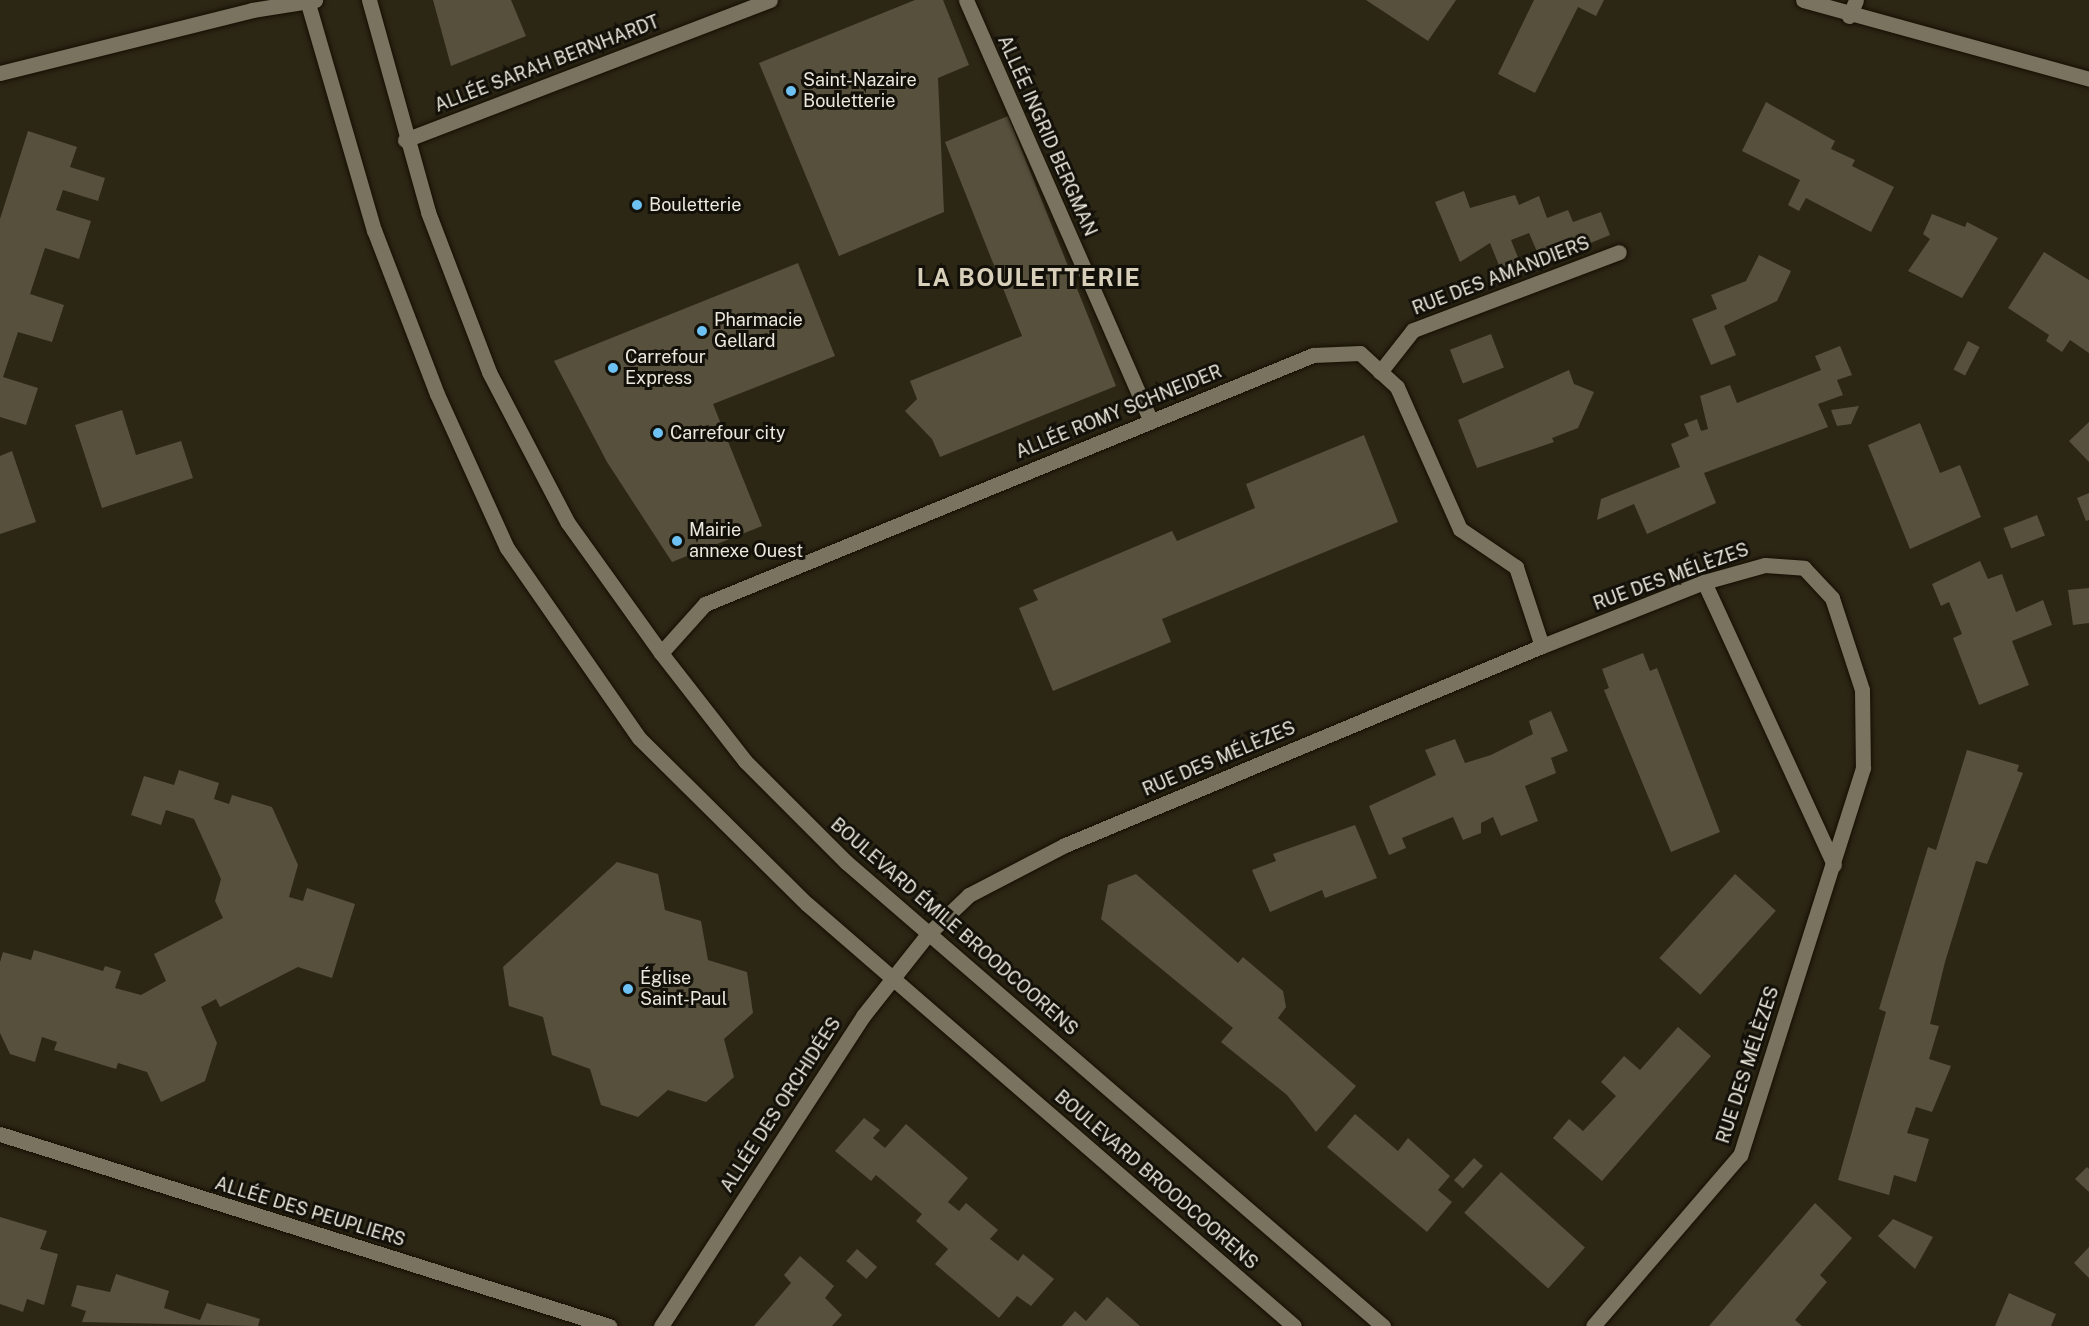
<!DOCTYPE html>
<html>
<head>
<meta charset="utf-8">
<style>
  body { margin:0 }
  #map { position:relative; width:2089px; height:1326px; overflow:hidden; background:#2c2615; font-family:"Public Sans",sans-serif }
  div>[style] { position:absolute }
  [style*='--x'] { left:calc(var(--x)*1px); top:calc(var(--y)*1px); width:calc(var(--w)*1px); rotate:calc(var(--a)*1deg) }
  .building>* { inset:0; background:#56503d; transform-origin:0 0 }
  .roads { filter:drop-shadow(0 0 2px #150f02) drop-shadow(0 0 2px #150f02) }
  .street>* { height:15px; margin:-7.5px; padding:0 7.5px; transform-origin:7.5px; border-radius:7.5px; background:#7a7360 }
  .secondary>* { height:15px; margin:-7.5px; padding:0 7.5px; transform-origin:7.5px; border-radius:7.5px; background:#7a7360 }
  .dots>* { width:16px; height:16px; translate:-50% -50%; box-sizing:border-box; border:3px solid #121008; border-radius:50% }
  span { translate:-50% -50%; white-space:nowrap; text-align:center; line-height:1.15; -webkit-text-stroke:6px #121008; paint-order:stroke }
  .street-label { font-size:18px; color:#ece8dd }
  .poi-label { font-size:18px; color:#ece8dd }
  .left { translate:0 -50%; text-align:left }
  .district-label { font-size:24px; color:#d7cfb9; font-weight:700; letter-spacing:1.5px }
</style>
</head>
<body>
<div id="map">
  <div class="building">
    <div style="clip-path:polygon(433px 0,511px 0,526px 36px,451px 66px)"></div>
    <div style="clip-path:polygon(915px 0,943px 0,969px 65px,938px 78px,944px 212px,839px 256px,759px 63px)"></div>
    <div style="clip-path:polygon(1366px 0,1456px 0,1428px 41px)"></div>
    <div style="clip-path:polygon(1534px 0,1604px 0,1596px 16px,1578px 7px,1535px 93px,1498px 74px)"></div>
    <div style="clip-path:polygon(1766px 102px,1835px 141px,1831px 149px,1855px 160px,1852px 166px,1894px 187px,1871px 232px,1806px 198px,1799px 211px,1788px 205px,1800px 180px,1742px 151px)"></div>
    <div style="clip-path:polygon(1008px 116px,1116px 386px,940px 457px,932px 439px,905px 411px,917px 399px,910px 381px,1022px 336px,945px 142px)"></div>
    <div style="clip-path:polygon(28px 131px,77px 147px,70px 167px,105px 178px,98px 201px,63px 190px,56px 210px,91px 221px,79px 259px,45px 248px,30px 294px,64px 305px,52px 342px,18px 332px,3px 377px,38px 388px,26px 425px,0 417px,0 219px)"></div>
    <div style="clip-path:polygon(1464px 191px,1470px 208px,1515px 195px,1519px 205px,1539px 196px,1547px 218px,1568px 210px,1573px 222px,1601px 212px,1610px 235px,1542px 263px,1529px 233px,1511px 240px,1523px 270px,1504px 278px,1490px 243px,1460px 262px,1435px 202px)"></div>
    <div style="clip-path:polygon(1932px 214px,1965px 227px,1967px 222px,1998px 238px,1962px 298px,1908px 271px,1930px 239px,1923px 234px)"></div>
    <div style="clip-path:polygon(2044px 252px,2089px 280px,2089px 353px,2070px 340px,2062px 352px,2046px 341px,2049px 335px,2008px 308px)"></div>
    <div style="clip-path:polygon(1759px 255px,1791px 271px,1777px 301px,1724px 326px,1736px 355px,1711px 365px,1692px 319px,1717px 309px,1711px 295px,1746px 281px)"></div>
    <div style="clip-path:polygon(798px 263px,835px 356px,713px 404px,762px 526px,672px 562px,607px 462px,554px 361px)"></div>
    <div style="left:1491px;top:334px;width:36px;height:44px;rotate:69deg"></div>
    <div style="left:1968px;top:341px;width:13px;height:32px;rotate:27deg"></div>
    <div style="clip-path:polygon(1840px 346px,1852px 375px,1837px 380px,1843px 395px,1818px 404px,1828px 427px,1704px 473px,1716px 503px,1647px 534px,1634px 504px,1597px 520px,1601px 499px,1680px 467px,1671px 444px,1689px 436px,1684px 424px,1697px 419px,1701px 431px,1708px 429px,1700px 396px,1730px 385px,1737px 403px,1821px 370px,1815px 356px)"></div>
    <div style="clip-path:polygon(1569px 370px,1574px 384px,1594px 392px,1578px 428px,1552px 438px,1554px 442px,1477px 468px,1458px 420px)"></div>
    <div style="clip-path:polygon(1859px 406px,1851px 424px,1837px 426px,1831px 410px)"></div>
    <div style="clip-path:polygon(122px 410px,136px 455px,181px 441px,193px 478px,102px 508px,75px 425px)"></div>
    <div style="clip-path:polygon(2089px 422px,2089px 462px,2069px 441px)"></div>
    <div style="clip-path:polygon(1920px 423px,1940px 473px,1960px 465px,1981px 517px,1910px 549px,1868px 445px)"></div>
    <div style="clip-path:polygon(1364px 435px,1398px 522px,1162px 619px,1171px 642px,1053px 691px,1019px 608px,1038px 600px,1033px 590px,1172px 531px,1177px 541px,1255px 508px,1246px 484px)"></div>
    <div style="clip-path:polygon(12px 451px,36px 522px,0 534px,0 456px)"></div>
    <div style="clip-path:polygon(2089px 493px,2089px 520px,2086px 521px,2077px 498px)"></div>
    <div style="left:2037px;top:515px;width:22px;height:36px;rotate:69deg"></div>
    <div style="clip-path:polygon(1980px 561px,1988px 579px,2002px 574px,2016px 612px,2043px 600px,2052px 625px,2012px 641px,2029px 685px,1979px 705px,1953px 638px,1962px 634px,1949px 602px,1941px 606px,1932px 584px)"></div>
    <div style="clip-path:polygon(2089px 588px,2089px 623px,2073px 625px,2068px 590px)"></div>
    <div style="clip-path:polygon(1643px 653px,1650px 671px,1657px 668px,1720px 832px,1671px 852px,1604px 690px,1609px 688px,1602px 669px)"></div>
    <div style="clip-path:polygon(1551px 711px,1568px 751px,1551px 758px,1556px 773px,1525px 786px,1538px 821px,1501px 836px,1493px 817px,1481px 823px,1481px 833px,1463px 840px,1453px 817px,1402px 838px,1406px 848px,1389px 855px,1369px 806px,1436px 775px,1425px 750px,1455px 739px,1465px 763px,1491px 755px,1533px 734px,1529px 721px)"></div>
    <div style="clip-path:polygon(1967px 750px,2019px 765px,2017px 771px,2023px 773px,1987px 864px,1976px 861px,1945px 962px,1930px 1024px,1939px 1026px,1929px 1059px,1951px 1066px,1932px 1112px,1916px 1107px,1907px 1133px,1929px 1139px,1916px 1182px,1894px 1175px,1889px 1195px,1838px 1180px,1886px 1012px,1879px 1009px,1928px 847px,1936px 850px)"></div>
    <div style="clip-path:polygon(179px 770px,219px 783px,214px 799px,229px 804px,232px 795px,272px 807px,298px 865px,289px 897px,303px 901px,307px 888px,355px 904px,332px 978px,298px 967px,220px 1007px,216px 999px,201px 1007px,217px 1043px,205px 1081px,161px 1102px,147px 1072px,118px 1063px,116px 1069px,54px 1050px,57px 1042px,42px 1037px,35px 1062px,10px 1054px,0 1033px,0 962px,3px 952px,31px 960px,34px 950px,103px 971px,105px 966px,121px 971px,115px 988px,141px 995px,166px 981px,154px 954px,223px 918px,215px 901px,221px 879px,194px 819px,166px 810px,161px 825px,131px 815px,144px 776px,174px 785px)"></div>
    <div style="clip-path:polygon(1355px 825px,1377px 878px,1325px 898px,1322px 890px,1270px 912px,1252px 870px,1276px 861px,1273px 854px)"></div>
    <div style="clip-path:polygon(617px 862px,658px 874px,665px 910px,701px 921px,708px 960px,747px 972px,753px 1013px,724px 1039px,734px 1077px,706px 1102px,668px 1090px,638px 1117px,601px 1105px,590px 1069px,552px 1055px,543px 1017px,509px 1006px,503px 967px)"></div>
    <div style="clip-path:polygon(1136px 874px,1238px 963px,1243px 957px,1283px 991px,1286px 1007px,1278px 1018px,1356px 1086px,1316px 1132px,1287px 1095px,1221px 1042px,1233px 1028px,1101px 919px,1108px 885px)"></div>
    <div style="left:1735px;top:874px;width:55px;height:113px;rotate:42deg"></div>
    <div style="clip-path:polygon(1678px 1027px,1711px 1056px,1602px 1181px,1553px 1138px,1569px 1119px,1583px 1131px,1616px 1096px,1601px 1082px,1624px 1056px,1640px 1070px)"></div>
    <div style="clip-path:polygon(1355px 1114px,1398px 1151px,1408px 1138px,1450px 1176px,1438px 1190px,1452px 1202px,1427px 1232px,1327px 1147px)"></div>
    <div style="clip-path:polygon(864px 1118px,880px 1130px,873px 1138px,885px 1148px,906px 1124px,968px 1178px,948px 1202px,959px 1211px,966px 1203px,998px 1230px,990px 1239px,1018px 1261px,1023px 1254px,1054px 1279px,1031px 1306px,1017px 1296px,999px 1318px,935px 1264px,948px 1249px,916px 1221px,922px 1214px,876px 1175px,871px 1181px,835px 1151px)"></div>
    <div style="left:1474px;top:1158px;width:12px;height:30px;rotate:42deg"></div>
    <div style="clip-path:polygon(2087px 1167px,2089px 1169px,2089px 1192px,2075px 1179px)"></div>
    <div style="left:1501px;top:1172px;width:113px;height:55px;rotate:42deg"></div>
    <div style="clip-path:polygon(1815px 1203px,1852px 1238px,1820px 1275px,1827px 1282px,1795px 1320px,1802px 1326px,1709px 1326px)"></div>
    <div style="clip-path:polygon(0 1217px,47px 1231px,40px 1249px,58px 1254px,44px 1305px,27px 1299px,23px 1312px,0 1304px)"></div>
    <div style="clip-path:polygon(1893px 1219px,1933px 1237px,1915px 1269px,1878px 1236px)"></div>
    <div style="clip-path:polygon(2089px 1247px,2089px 1278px,2074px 1263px)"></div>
    <div style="left:857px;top:1249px;width:27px;height:16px;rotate:42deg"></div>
    <div style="clip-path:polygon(800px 1256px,834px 1286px,825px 1298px,842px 1315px,832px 1326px,754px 1326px,791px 1283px,784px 1275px)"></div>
    <div style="clip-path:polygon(116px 1274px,169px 1291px,164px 1308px,200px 1320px,207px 1303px,260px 1319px,258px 1326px,82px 1322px,86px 1311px,71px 1306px,77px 1285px,110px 1292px)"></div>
    <div style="clip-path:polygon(2009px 1293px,2056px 1314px,2051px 1326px,1995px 1326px)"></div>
    <div style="clip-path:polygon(1107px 1297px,1140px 1326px,1062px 1326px,1075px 1311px,1086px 1321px)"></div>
  </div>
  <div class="roads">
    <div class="street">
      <div style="--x:966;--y:0;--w:458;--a:66.3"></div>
      <div style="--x:1849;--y:16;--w:17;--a:-66"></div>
      <div style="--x:0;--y:73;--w:260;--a:-14"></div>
      <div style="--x:252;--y:10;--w:64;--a:-9"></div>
      <div style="--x:405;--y:140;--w:391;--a:-21"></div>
      <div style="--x:1380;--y:372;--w:53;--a:-51.8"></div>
      <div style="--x:1413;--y:330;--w:220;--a:-20.7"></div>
      <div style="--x:1704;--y:582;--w:311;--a:65.3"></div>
      <div style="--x:661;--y:653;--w:66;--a:-48.1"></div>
      <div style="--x:705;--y:604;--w:657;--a:-22.27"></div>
      <div style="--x:1313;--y:355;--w:47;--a:-2.4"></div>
      <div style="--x:1360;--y:353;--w:50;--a:42.6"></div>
      <div style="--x:1397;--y:387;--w:155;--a:66.1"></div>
      <div style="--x:1460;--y:529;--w:68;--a:34.2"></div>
      <div style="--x:1516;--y:567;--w:83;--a:71.8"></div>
      <div style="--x:0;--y:1134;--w:639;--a:17.5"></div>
      <div style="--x:661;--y:1326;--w:370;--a:-56.9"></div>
      <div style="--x:863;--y:1016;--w:105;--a:-51.6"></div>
      <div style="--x:928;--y:934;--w:57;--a:-43.6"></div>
      <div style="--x:969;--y:895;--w:108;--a:-27.5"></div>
      <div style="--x:1065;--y:845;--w:517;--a:-22.65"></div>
      <div style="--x:1542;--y:646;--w:174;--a:-21.6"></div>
      <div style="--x:1704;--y:582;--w:63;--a:-15.6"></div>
      <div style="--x:1765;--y:565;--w:39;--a:4"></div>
      <div style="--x:1804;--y:568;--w:41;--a:47"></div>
      <div style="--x:1832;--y:598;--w:97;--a:71.9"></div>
      <div style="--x:1862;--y:690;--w:78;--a:89.3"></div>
      <div style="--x:1863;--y:768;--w:406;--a:107.6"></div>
      <div style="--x:1740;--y:1155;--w:225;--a:130.7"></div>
    </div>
    <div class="secondary">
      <div style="--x:307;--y:0;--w:240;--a:73.8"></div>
      <div style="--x:374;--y:230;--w:176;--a:69"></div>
      <div style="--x:437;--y:394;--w:169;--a:65.6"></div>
      <div style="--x:507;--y:548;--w:231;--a:55.2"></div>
      <div style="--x:639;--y:738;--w:236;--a:44.7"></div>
      <div style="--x:807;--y:904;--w:644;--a:40.91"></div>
      <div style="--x:369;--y:0;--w:220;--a:74.4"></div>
      <div style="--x:428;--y:212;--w:171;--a:69.1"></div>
      <div style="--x:489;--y:372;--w:170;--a:62.4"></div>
      <div style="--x:568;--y:523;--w:160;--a:54.4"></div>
      <div style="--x:661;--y:653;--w:137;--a:52.1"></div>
      <div style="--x:745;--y:761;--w:143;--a:45"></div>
      <div style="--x:846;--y:862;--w:710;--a:40.83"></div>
      <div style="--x:1803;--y:0;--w:297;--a:15.4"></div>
    </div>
  </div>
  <div class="dots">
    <div style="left:791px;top:91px;background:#6dc2f3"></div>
    <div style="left:637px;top:205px;background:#6dc2f3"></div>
    <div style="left:702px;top:331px;background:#6dc2f3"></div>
    <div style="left:613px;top:368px;background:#6dc2f3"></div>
    <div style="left:658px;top:433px;background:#6dc2f3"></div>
    <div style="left:677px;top:541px;background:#6dc2f3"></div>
    <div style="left:628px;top:989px;background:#6dc2f3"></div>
  </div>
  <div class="street-label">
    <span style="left:547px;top:64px;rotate:-21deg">ALLÉE SARAH BERNHARDT</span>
    <span style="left:1047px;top:136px;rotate:66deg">ALLÉE INGRID BERGMAN</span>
    <span style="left:1501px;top:276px;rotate:-21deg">RUE DES AMANDIERS</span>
    <span style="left:1119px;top:412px;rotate:-22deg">ALLÉE ROMY SCHNEIDER</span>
    <span style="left:1671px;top:577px;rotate:-20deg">RUE DES MÉLÈZES</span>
    <span style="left:1219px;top:759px;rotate:-23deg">RUE DES MÉLÈZES</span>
    <span style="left:954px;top:927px;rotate:41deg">BOULEVARD ÉMILE BROODCOORENS</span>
    <span style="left:1748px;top:1065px;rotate:-72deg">RUE DES MÉLÈZES</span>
    <span style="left:781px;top:1105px;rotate:-57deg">ALLÉE DES ORCHIDÉES</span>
    <span style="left:1156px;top:1180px;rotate:41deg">BOULEVARD BROODCOORENS</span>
    <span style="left:310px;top:1212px;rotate:17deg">ALLÉE DES PEUPLIERS</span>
  </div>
  <div class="poi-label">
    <span class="left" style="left:803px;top:91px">Saint-Nazaire<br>Bouletterie</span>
    <span class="left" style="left:649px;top:205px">Bouletterie</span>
    <span class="left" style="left:714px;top:331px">Pharmacie<br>Gellard</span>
    <span class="left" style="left:625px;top:368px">Carrefour<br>Express</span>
    <span class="left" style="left:670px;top:433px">Carrefour city</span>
    <span class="left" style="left:689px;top:541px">Mairie<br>annexe Ouest</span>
    <span class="left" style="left:640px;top:989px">Église<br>Saint-Paul</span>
  </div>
  <div class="district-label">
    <span style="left:1029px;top:278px">LA BOULETTERIE</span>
  </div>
</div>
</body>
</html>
